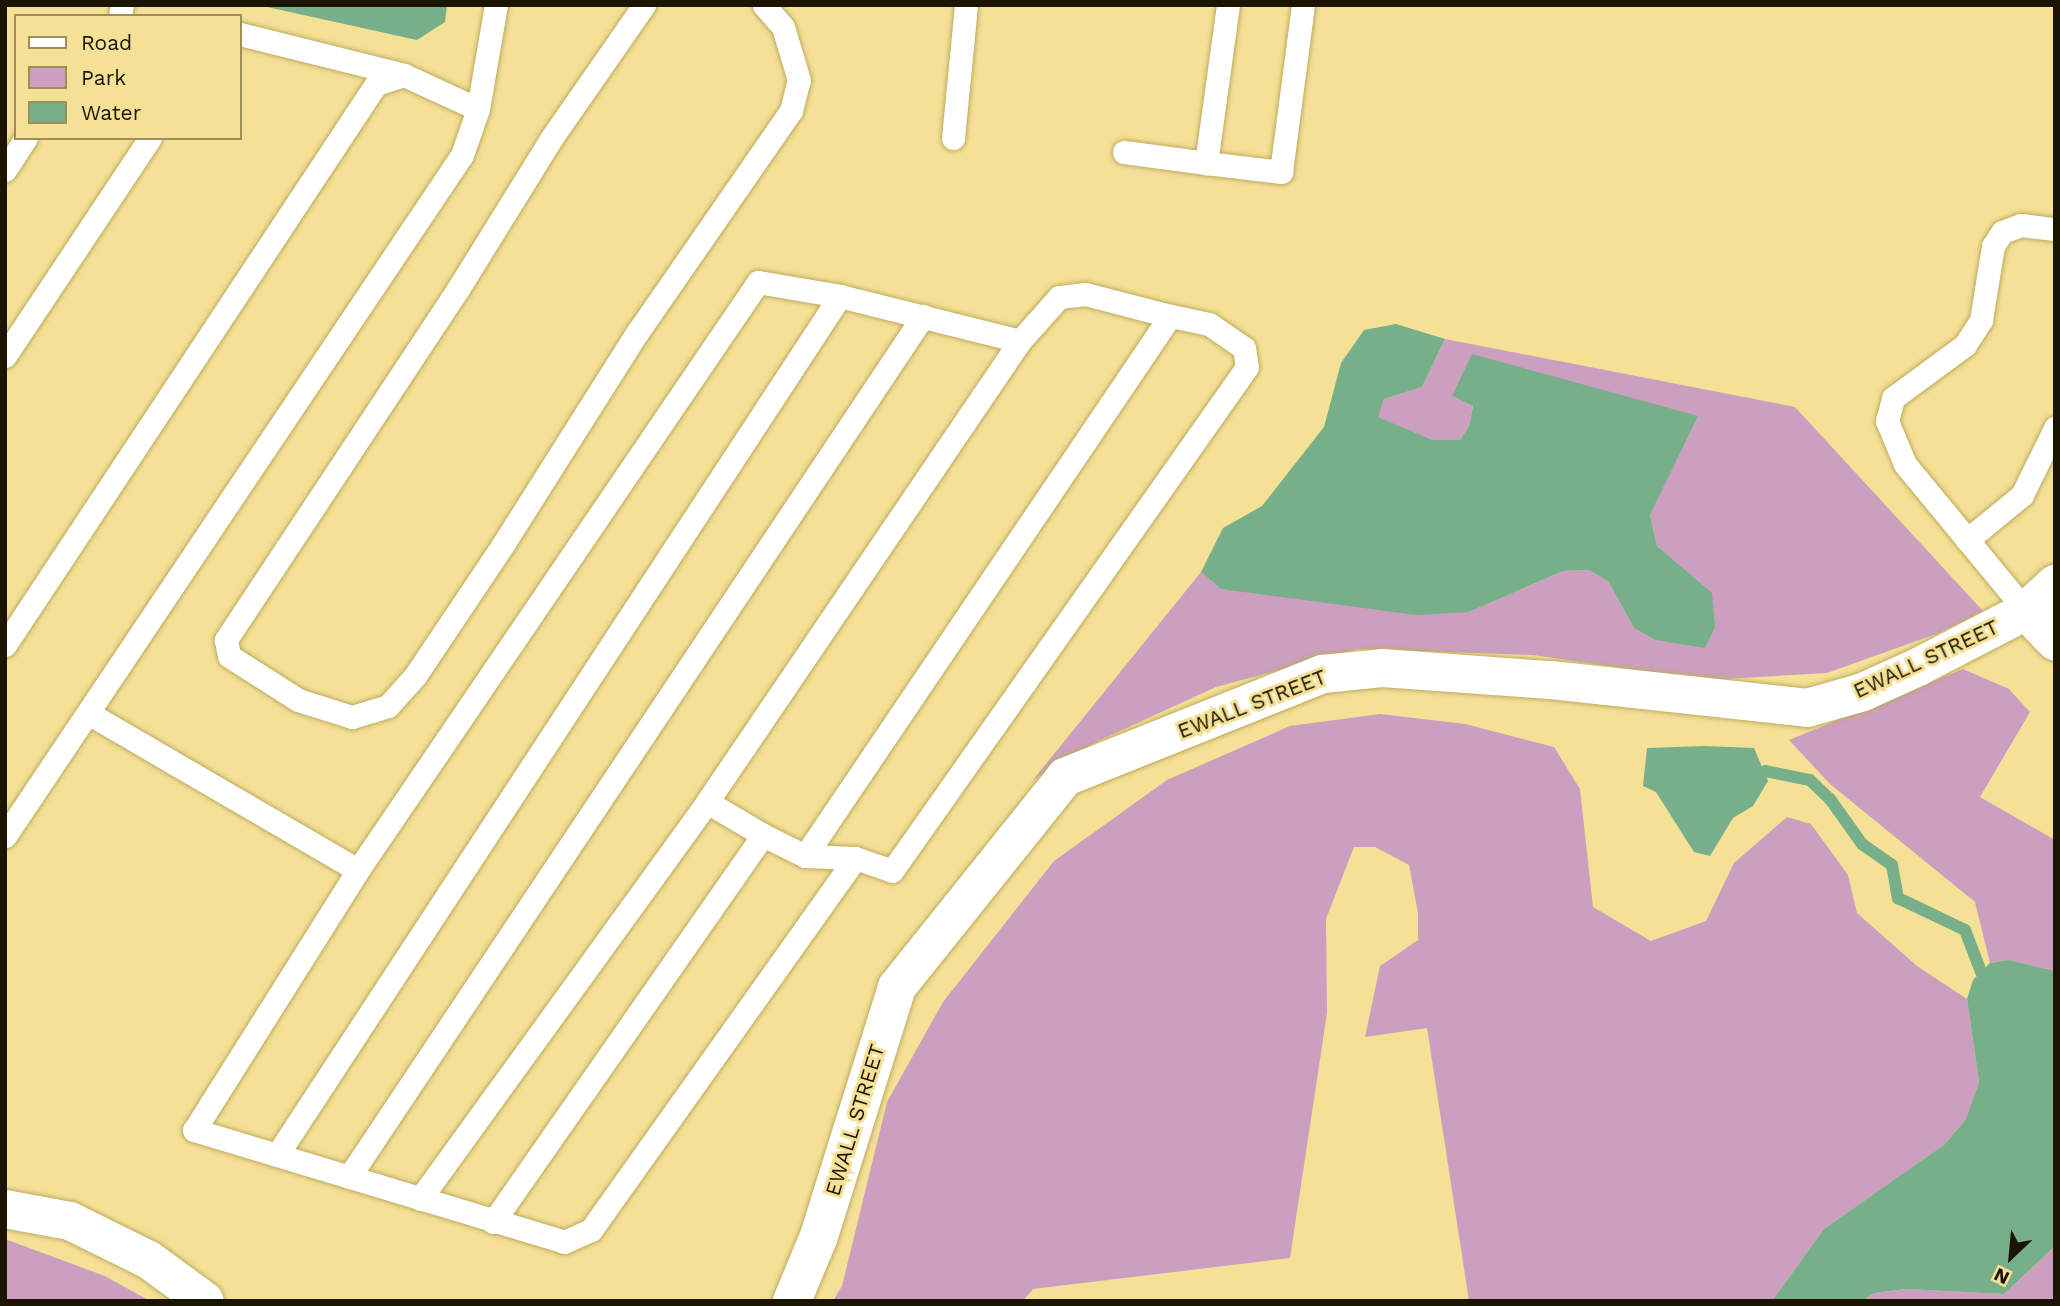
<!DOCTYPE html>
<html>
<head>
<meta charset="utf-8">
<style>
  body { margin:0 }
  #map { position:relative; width:2060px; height:1306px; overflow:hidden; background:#f4e195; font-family:"Work Sans",sans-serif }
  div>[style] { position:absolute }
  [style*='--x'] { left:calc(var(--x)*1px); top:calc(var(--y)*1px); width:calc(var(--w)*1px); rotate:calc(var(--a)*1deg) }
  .green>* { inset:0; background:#cc9fc1 }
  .water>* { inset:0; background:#76af8a }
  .stream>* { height:12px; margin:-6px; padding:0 6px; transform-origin:6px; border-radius:6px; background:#76af8a }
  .roads { filter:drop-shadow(0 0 2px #beab60) drop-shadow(0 0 2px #beab60) }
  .service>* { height:23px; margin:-11.5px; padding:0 11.5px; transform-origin:11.5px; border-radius:11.5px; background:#fff }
  .minor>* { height:38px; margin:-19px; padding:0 19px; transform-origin:19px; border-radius:19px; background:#fff }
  span { translate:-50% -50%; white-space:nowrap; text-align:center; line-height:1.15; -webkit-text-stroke:6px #f4e195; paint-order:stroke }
  .street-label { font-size:21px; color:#1a1400 }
  .frame { position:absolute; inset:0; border:7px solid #1a1400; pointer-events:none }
  .legend { position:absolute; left:14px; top:14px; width:228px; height:126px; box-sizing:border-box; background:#f4e195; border:2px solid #9d8f59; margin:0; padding:9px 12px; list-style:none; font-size:21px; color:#1a1400 }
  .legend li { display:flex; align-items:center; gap:14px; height:35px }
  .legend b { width:35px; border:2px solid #9d8f59 }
  .north { position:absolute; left:1976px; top:1222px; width:70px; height:70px; -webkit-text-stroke:5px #f4e195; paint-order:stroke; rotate:206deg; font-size:19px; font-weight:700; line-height:28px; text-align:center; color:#1a1400 }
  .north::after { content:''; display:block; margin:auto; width:24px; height:32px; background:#1a1400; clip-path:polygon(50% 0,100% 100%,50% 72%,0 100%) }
</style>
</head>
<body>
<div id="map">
  <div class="green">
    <div style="clip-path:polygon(1445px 339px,1795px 407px,1983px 611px,1939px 633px,1827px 673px,1707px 680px,1533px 655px,1357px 649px,1216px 687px,1096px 742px,1033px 780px,1201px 572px,1221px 589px,1469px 612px,1563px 571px,1589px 570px,1608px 581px,1634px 628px,1712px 594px,1657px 546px,1650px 515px,1697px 416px,1452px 396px,1473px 406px,1469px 426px,1460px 440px,1433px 440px,1377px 417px,1384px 399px,1422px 387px)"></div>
    <div style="clip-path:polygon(1963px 669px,2009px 689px,2030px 712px,1980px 797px,2055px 840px,2055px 971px,2009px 960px,1990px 963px,1975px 902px,1830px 784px,1789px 740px)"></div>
    <div style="clip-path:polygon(1380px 714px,1465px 724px,1554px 747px,1580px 789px,1593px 907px,1651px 941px,1706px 921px,1734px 863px,1787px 817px,1811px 824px,1848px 875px,1857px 913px,1917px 966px,1967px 999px,1979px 1082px,1966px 1119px,1945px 1144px,1824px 1229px,1772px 1301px,1469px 1301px,1427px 1028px,1365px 1037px,1380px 966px,1418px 940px,1418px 913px,1409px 865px,1375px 847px,1354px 847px,1326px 919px,1327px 1013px,1290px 1258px,1033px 1289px,1023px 1301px,833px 1301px,842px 1286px,887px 1102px,943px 1002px,1054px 861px,1167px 780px,1290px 726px)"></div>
    <div style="clip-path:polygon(5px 1239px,105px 1276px,150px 1301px,5px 1301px)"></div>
    <div style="clip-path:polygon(2055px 1246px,2055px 1301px,1862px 1301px,1874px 1293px,1906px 1289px,2004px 1294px)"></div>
  </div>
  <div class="water">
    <div style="clip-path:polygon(258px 5px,447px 5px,445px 22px,417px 40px)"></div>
    <div style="clip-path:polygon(1396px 324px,1445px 339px,1422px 387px,1384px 399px,1378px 417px,1433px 440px,1460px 440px,1469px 426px,1473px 406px,1452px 396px,1472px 354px,1698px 416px,1650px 515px,1657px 546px,1712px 593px,1715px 627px,1705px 648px,1656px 640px,1634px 628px,1608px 581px,1589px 570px,1563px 571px,1469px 612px,1416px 615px,1221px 589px,1201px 572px,1223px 528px,1262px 506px,1324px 427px,1341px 363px,1364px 330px)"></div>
    <div style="clip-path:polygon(1704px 746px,1754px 748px,1768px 781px,1753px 806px,1733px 818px,1710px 856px,1694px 852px,1656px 792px,1643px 786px,1647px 748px)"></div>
    <div style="clip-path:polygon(2009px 960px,2055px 971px,2055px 1246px,2004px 1294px,1906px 1289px,1874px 1293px,1862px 1301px,1772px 1301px,1824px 1229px,1945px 1144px,1966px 1119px,1979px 1082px,1967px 999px,1973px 980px,1990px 963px)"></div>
  </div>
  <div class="stream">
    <div style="--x:1765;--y:771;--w:46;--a:11.3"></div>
    <div style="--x:1810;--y:780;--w:28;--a:44"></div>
    <div style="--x:1830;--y:799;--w:55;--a:54.6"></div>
    <div style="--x:1862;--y:844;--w:37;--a:35"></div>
    <div style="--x:1892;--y:865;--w:34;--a:80"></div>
    <div style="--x:1898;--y:898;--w:74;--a:25.5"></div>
    <div style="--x:1965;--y:930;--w:45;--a:69.1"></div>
  </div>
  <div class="roads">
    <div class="service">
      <div style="--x:644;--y:5;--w:163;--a:124.8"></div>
      <div style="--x:551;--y:139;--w:176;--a:121.8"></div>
      <div style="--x:458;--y:289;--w:421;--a:123.5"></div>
      <div style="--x:226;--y:640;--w:16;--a:79"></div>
      <div style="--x:229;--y:656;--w:82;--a:32.5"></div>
      <div style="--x:298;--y:700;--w:57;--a:17.5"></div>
      <div style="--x:352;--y:717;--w:38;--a:-17"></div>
      <div style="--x:388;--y:706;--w:40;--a:-48"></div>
      <div style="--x:415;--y:676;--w:160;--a:-56.2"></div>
      <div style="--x:504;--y:543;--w:249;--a:-57.7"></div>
      <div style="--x:637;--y:333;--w:270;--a:-55.3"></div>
      <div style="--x:791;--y:111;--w:32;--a:-76"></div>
      <div style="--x:799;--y:80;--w:55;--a:-106.8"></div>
      <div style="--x:783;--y:27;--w:29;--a:-131"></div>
      <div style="--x:1228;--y:5;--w:160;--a:97.9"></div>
      <div style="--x:1206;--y:163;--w:76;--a:6.8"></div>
      <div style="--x:1281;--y:172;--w:168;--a:-82.5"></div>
      <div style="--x:120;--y:16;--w:11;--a:-80"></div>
      <div style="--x:240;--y:34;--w:169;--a:14"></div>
      <div style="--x:953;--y:138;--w:134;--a:-84.4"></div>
      <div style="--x:1124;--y:152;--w:83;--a:7.6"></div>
      <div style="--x:5;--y:170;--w:38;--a:-57"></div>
      <div style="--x:5;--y:356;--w:262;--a:-56.4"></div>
      <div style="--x:1967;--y:540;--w:71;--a:-39.3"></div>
      <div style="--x:2022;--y:495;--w:75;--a:-63.8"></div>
      <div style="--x:2026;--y:611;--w:190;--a:-129.5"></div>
      <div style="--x:1905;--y:464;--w:47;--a:-112.7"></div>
      <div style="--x:1887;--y:421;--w:24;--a:-75"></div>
      <div style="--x:1893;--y:398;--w:89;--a:-36.4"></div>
      <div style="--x:1965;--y:345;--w:30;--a:-57"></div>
      <div style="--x:1981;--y:320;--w:75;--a:-80.8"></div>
      <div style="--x:1993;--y:246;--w:17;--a:-57"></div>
      <div style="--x:2002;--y:232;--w:20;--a:-20"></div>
      <div style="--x:2021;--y:225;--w:34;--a:7"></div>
      <div style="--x:5;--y:645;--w:673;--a:-56.52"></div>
      <div style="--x:376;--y:84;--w:29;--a:-18"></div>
      <div style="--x:404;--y:75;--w:81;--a:24.7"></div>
      <div style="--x:88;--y:713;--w:312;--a:30.2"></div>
      <div style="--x:358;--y:870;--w:307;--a:122.2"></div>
      <div style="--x:194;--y:1130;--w:387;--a:16.8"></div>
      <div style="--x:564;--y:1242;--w:30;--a:-24"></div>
      <div style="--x:591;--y:1230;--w:456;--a:-54.6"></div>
      <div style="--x:855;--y:858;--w:50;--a:-177.7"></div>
      <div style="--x:805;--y:856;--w:652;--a:-55.94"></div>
      <div style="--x:1170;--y:316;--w:88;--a:-165.5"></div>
      <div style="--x:1085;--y:294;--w:26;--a:173"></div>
      <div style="--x:1059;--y:297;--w:59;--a:131.6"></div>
      <div style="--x:1020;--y:341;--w:186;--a:-166"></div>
      <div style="--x:840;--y:296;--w:83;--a:-170.3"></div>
      <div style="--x:758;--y:282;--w:711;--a:124.23"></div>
      <div style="--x:707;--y:802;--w:557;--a:-55.83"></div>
      <div style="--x:5;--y:836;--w:820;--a:-56.14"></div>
      <div style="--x:462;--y:155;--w:49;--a:-70.8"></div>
      <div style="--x:478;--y:109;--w:106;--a:-80.2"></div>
      <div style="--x:855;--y:858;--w:39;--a:19"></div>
      <div style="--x:892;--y:871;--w:616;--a:-54.84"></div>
      <div style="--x:1247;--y:367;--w:19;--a:-99"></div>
      <div style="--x:1244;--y:348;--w:42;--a:-145.6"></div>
      <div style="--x:1209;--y:324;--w:40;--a:-168"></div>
      <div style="--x:277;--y:1155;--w:1027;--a:-56.76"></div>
      <div style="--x:349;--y:1177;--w:1035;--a:-56.31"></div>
      <div style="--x:420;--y:1199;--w:490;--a:-54.1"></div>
      <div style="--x:707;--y:802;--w:65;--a:30.5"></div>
      <div style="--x:493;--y:1222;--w:472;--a:-55.1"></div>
      <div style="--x:763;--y:835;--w:47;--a:26.6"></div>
    </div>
    <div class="minor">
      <div style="--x:2026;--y:611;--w:42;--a:46"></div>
      <div style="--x:5;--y:1209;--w:66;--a:10.5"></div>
      <div style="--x:70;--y:1221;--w:88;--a:26.3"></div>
      <div style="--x:149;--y:1260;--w:69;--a:36.2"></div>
      <div style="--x:792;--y:1301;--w:70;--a:-67.4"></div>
      <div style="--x:819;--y:1236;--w:261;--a:-72.6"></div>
      <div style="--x:897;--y:987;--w:269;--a:-51.3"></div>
      <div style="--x:1065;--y:777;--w:278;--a:-21.8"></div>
      <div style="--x:1323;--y:674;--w:59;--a:-5.8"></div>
      <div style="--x:1382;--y:668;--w:169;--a:4.1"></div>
      <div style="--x:1551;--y:680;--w:258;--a:6.2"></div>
      <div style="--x:1807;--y:708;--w:58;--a:-15.9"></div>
      <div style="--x:1863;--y:692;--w:60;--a:-24.4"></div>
      <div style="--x:1918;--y:667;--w:122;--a:-27.4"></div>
      <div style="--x:2026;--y:611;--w:40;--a:-43"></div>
    </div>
  </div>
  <div class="street-label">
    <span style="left:1926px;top:659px;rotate:-25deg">EWALL STREET</span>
    <span style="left:1252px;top:704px;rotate:-21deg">EWALL STREET</span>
    <span style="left:855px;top:1120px;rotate:-73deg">EWALL STREET</span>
  </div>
  <div class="frame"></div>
  <ul class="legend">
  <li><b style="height:9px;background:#fff"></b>Road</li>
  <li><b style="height:19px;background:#cc9fc1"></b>Park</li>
  <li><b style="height:19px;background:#76af8a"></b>Water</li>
  </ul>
  <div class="north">N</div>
</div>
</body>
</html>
